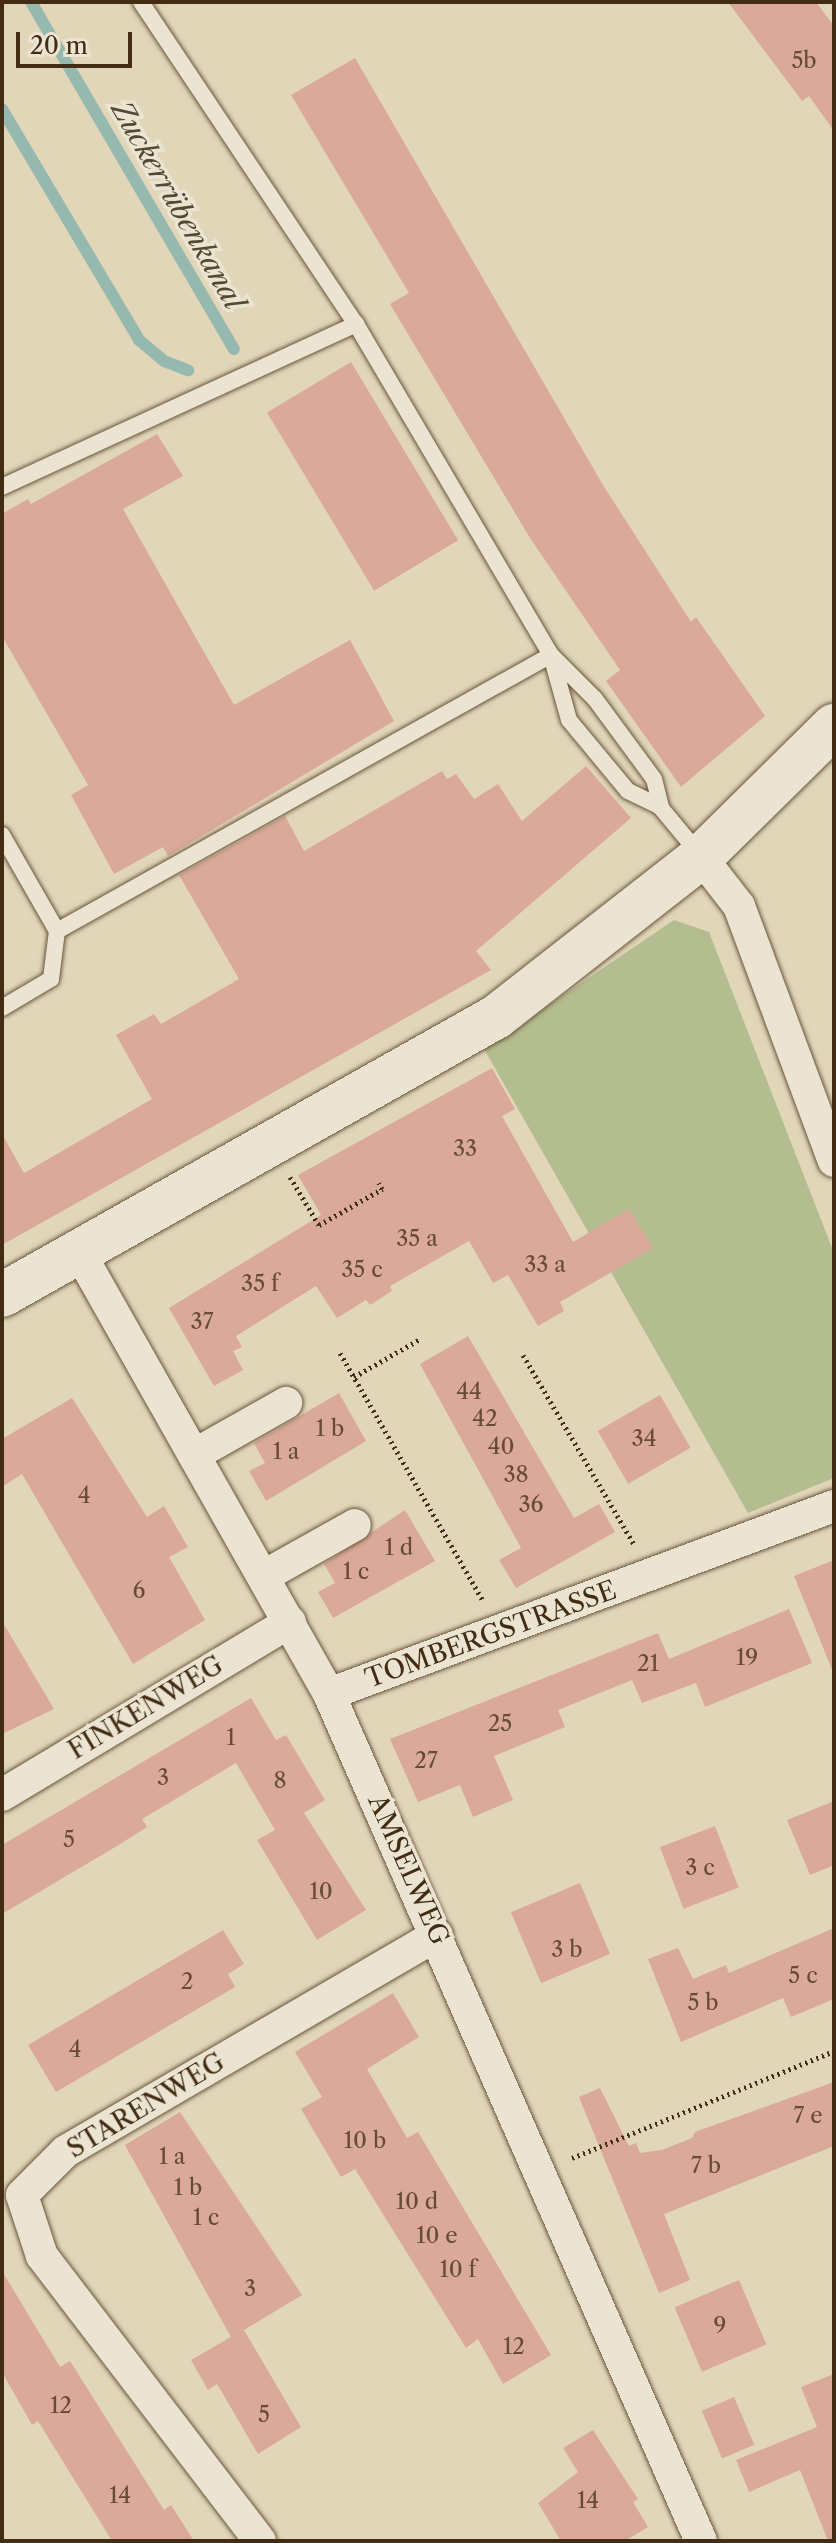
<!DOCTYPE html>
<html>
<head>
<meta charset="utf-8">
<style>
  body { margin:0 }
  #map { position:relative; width:836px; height:2543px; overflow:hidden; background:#e2d6b9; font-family:"Libre Caslon Text",serif }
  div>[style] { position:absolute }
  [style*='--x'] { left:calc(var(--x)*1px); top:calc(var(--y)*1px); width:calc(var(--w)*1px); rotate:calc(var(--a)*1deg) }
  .green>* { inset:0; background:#b4bd8f }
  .stream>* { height:12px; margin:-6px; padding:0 6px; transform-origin:6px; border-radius:6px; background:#95b9af }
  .building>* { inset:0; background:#daa999; transform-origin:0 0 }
  .path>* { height:5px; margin-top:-2.5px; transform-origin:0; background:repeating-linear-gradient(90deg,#422c13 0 2px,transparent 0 6px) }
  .roads { filter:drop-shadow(0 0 2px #6a563c) drop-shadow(0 0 2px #6a563c) }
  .lane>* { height:16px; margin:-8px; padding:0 8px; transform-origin:8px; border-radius:8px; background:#ece4d2 }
  .street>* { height:32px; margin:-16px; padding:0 16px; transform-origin:16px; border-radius:16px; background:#ece4d2 }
  .secondary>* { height:44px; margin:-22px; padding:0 22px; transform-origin:22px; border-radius:22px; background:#ece4d2 }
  span { translate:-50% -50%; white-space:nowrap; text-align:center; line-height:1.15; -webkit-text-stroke:7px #ece4d2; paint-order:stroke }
  .number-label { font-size:22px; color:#684b34 }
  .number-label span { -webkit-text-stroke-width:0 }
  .street-label { font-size:26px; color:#422c13 }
  .water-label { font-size:28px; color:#534832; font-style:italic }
  .frame { position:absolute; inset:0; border:4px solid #422c13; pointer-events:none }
  .scale { position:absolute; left:16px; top:32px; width:116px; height:36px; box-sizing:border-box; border:4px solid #422c13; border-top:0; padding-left:10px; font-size:24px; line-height:28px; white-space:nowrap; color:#422c13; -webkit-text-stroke:6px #ece4d2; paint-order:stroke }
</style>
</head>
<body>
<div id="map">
  <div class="green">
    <div style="clip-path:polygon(674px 920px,709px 932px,834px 1253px,834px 1478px,748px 1513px,484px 1049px)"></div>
  </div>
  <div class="stream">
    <div style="--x:31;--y:2;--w:402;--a:59.7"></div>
    <div style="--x:2;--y:109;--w:269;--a:59.3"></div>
    <div style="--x:139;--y:340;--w:33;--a:40"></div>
    <div style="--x:164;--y:361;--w:26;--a:21"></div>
  </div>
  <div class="building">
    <div style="clip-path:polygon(728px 2px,816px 2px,834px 26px,834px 131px,809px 96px,802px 101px)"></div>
    <div style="clip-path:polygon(355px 58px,603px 485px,691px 622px,696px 617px,765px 716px,681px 787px,606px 681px,620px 670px,530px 538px,390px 304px,409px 293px,291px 95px)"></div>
    <div style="left:351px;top:362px;width:208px;height:98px;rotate:59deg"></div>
    <div style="clip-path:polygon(157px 434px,183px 476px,123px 509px,234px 705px,350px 640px,394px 721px,168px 856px,163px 847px,114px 874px,71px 795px,88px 785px,2px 636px,2px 514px,28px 499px,31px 504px)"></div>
    <div style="clip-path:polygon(586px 766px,631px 818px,476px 951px,491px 970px,2px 1245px,2px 1134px,24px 1173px,152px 1099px,116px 1035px,154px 1014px,161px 1024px,239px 979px,179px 875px,285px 816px,304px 851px,442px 771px,447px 779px,456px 774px,474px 799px,498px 784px,522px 821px)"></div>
    <div style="clip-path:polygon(492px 1068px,515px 1109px,502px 1116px,573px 1242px,629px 1209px,653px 1248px,560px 1302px,564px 1311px,538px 1326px,508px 1275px,493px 1283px,469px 1241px,390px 1286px,392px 1291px,370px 1305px,366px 1300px,337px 1318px,316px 1286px,236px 1336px,242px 1347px,233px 1351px,243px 1370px,214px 1386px,169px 1308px,321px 1215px,298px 1175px)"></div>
    <div style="clip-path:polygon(468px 1336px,574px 1518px,599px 1504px,615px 1532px,516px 1588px,499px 1560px,521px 1548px,420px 1364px)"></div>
    <div style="clip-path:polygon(339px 1393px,366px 1441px,266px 1501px,249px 1471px,265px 1463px,254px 1443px)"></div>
    <div style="left:660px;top:1395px;width:61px;height:72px;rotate:60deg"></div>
    <div style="clip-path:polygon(72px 1398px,147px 1517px,164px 1506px,188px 1547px,169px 1557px,205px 1620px,133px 1664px,22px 1474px,2px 1487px,2px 1439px)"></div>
    <div style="clip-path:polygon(405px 1510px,435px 1561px,333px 1618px,318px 1592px,335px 1583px,324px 1564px)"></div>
    <div style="clip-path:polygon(834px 1560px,834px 1671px,833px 1672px,794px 1576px)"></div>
    <div style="clip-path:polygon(789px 1609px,812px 1663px,705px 1707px,696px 1683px,642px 1703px,632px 1680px,558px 1710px,565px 1727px,494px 1756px,513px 1800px,473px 1817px,460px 1785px,418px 1802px,390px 1739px,658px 1633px,669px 1659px)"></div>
    <div style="clip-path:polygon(2px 1621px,54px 1709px,2px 1734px)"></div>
    <div style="clip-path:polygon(251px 1698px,276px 1740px,286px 1735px,325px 1800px,304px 1813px,366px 1910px,317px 1940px,257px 1840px,275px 1830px,236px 1763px,142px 1819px,147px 1827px,117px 1846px,2px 1914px,2px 1845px)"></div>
    <div style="clip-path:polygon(834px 1801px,834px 1865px,810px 1875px,787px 1820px)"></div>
    <div style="left:715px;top:1826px;width:66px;height:59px;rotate:69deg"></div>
    <div style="left:580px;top:1883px;width:77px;height:75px;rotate:67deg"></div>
    <div style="clip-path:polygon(834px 1928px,834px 1999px,791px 2017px,783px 1998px,681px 2042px,648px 1959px,678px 1948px,693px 1979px,726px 1965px,729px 1973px)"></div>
    <div style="clip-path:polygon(223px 1930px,244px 1964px,228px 1974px,235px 1987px,56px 2092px,28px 2045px)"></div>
    <div style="clip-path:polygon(393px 1993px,419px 2037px,367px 2069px,407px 2138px,418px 2132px,551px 2355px,503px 2384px,478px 2339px,466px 2348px,355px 2169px,341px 2177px,301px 2109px,322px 2097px,295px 2052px)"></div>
    <div style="clip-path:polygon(834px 2082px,834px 2146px,664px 2214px,690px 2280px,659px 2293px,579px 2097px,600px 2088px,629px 2146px,636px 2143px,640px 2153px,662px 2150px,692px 2138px,695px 2132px)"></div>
    <div style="clip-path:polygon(180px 2112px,302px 2295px,244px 2330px,301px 2427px,258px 2454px,217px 2384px,208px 2390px,191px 2360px,231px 2337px,125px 2145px)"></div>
    <div style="clip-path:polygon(2px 2271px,60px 2367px,70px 2361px,164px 2510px,171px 2505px,194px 2541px,112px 2541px,38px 2421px,32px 2425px,2px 2372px)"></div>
    <div style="left:739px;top:2280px;width:70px;height:70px;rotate:67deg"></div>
    <div style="clip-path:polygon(834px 2374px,834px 2541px,828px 2541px,800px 2470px,749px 2492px,736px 2460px,817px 2427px,801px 2387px)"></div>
    <div style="left:734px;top:2397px;width:52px;height:35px;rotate:67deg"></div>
    <div style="clip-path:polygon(593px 2430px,638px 2499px,633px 2502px,648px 2527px,625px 2541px,561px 2541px,538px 2503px,578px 2472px,563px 2448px)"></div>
  </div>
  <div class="path">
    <div style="--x:290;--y:1177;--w:56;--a:58.9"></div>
    <div style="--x:319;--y:1225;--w:73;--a:-29.7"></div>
    <div style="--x:382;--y:1189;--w:7;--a:-117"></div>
    <div style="--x:340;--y:1353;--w:286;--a:60"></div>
    <div style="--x:523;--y:1355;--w:219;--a:59.6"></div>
    <div style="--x:354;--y:1377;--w:76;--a:-29.9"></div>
    <div style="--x:572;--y:2158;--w:283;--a:-22.2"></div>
  </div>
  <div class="roads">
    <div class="lane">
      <div style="--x:141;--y:2;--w:387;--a:56.3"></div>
      <div style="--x:356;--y:324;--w:384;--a:59.5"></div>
      <div style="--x:551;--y:655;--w:62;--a:45"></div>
      <div style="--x:595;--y:699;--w:99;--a:53.6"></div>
      <div style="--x:654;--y:779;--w:30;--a:76"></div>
      <div style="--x:661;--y:808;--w:61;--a:50.3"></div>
      <div style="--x:2;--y:487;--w:390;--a:-24.7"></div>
      <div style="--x:2;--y:835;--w:111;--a:60.2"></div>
      <div style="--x:57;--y:931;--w:566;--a:-29.19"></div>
      <div style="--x:551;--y:655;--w:67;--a:74.5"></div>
      <div style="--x:569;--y:720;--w:92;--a:50.3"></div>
      <div style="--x:628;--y:791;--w:34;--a:26"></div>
      <div style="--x:2;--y:1008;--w:57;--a:-30.6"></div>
      <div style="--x:51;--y:979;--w:48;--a:-82.9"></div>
    </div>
    <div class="street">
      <div style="--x:701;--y:857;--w:62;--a:52.2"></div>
      <div style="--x:739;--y:906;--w:272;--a:69.6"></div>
      <div style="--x:79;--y:1252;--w:508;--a:60.51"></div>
      <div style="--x:329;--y:1694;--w:925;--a:66.29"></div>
      <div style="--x:194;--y:1455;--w:106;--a:-29.5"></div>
      <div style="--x:264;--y:1576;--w:104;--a:-29.3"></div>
      <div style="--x:329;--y:1694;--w:539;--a:-20.42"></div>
      <div style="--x:2;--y:1795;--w:336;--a:-31"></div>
      <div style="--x:260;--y:2541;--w:359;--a:-127.4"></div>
      <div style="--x:42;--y:2256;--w:64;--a:-108.2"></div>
      <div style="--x:22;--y:2195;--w:62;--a:-45"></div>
      <div style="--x:66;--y:2151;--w:429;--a:-30.2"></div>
    </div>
    <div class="secondary">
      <div style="--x:2;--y:1295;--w:567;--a:-29.37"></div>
      <div style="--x:496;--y:1017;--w:260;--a:-38"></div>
      <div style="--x:701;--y:857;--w:187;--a:-44.6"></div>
    </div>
  </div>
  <div class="number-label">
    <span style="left:804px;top:61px">5b</span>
    <span style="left:465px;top:1149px">33</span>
    <span style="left:417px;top:1239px">35 a</span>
    <span style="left:545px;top:1265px">33 a</span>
    <span style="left:362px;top:1270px">35 c</span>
    <span style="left:260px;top:1284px">35 f</span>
    <span style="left:202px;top:1322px">37</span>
    <span style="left:469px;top:1392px">44</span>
    <span style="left:485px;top:1419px">42</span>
    <span style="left:330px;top:1429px">1 b</span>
    <span style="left:644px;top:1439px">34</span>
    <span style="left:501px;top:1447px">40</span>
    <span style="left:286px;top:1452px">1 a</span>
    <span style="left:516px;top:1475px">38</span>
    <span style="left:84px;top:1496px">4</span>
    <span style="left:531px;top:1505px">36</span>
    <span style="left:399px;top:1548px">1 d</span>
    <span style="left:356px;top:1572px">1 c</span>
    <span style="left:139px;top:1591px">6</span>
    <span style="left:747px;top:1658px">19</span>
    <span style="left:648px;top:1664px">21</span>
    <span style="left:500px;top:1724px">25</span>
    <span style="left:231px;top:1738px">1</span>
    <span style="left:426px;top:1761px">27</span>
    <span style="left:163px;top:1778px">3</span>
    <span style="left:280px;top:1781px">8</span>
    <span style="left:69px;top:1840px">5</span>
    <span style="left:700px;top:1868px">3 c</span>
    <span style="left:321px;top:1892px">10</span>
    <span style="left:567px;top:1950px">3 b</span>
    <span style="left:803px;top:1976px">5 c</span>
    <span style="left:187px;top:1982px">2</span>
    <span style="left:703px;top:2003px">5 b</span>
    <span style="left:75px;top:2050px">4</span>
    <span style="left:808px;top:2116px">7 e</span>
    <span style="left:365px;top:2141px">10 b</span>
    <span style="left:172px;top:2157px">1 a</span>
    <span style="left:706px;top:2166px">7 b</span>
    <span style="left:188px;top:2188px">1 b</span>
    <span style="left:417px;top:2202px">10 d</span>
    <span style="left:206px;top:2218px">1 c</span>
    <span style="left:437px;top:2236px">10 e</span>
    <span style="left:458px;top:2270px">10 f</span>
    <span style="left:250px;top:2289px">3</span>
    <span style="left:720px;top:2326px">9</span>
    <span style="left:514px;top:2347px">12</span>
    <span style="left:61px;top:2406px">12</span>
    <span style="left:264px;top:2415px">5</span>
    <span style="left:120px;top:2496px">14</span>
    <span style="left:588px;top:2501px">14</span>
  </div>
  <div class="street-label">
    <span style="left:491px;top:1635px;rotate:-20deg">TOMBERGSTRASSE</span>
    <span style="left:146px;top:1708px;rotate:-31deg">FINKENWEG</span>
    <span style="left:408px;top:1870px;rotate:66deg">AMSELWEG</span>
    <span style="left:146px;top:2106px;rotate:-31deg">STARENWEG</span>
  </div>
  <div class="water-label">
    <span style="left:178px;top:205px;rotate:60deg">Zuckerrübenkanal</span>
  </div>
  <div class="frame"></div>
  <div class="scale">20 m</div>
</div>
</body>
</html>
